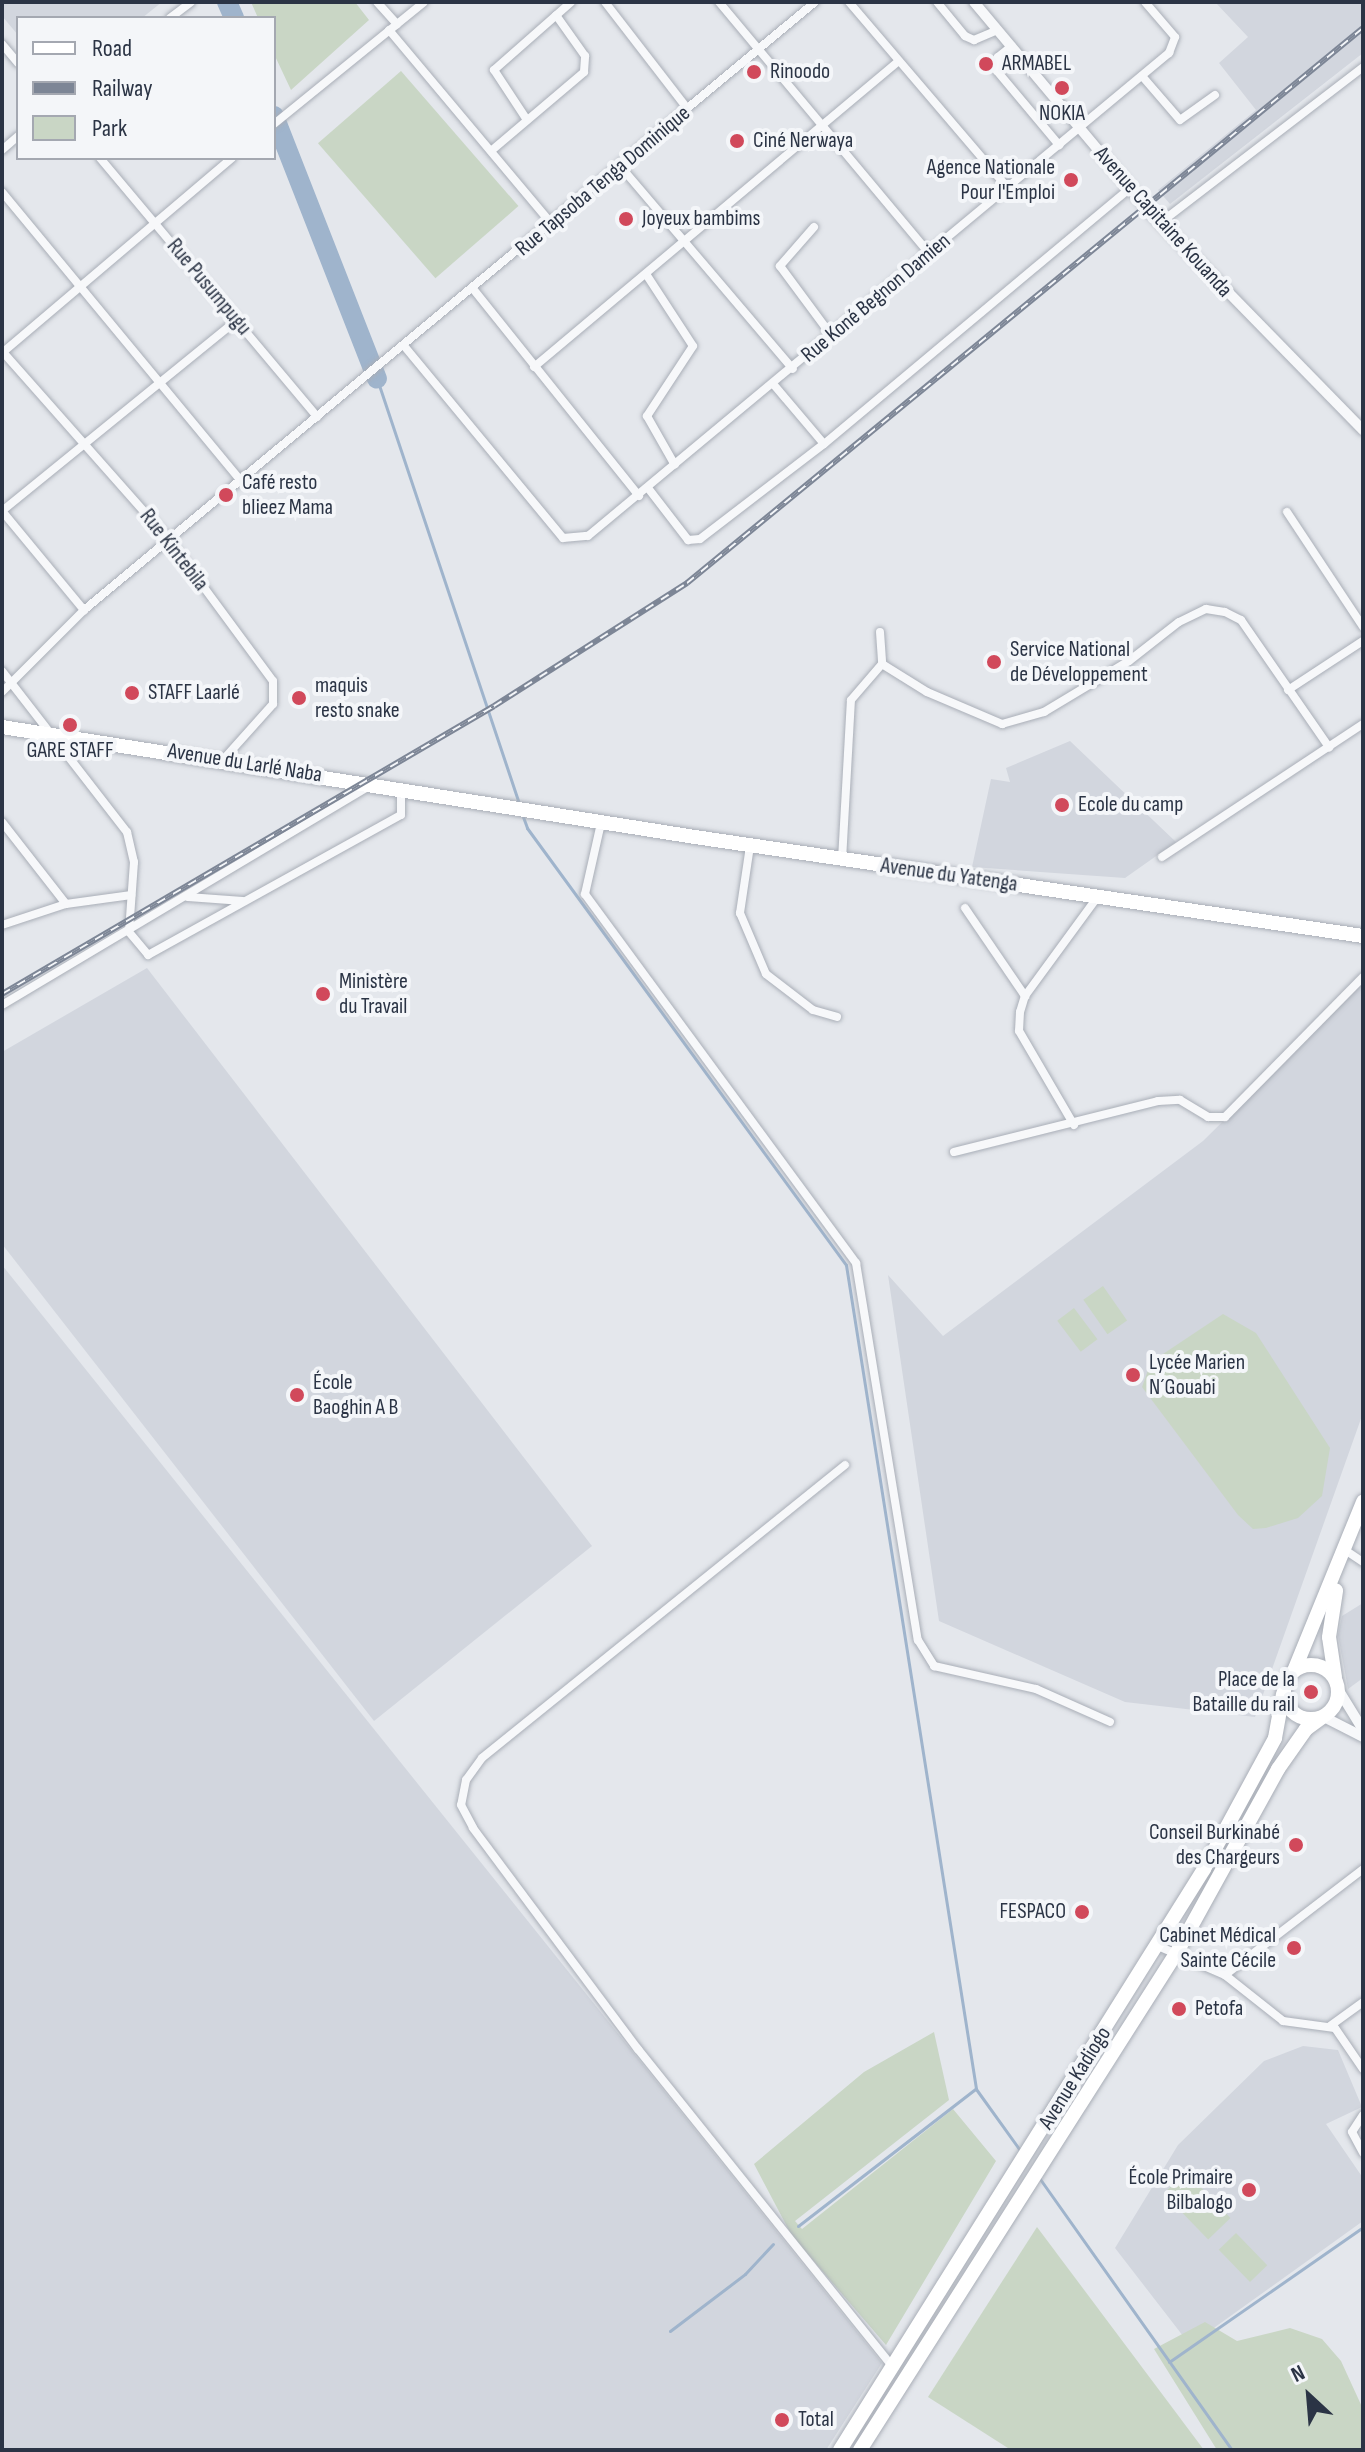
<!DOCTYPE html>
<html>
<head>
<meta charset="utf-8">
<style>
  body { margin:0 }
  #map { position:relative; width:1365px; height:2452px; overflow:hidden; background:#e4e7ec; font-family:"Sofia Sans Condensed",sans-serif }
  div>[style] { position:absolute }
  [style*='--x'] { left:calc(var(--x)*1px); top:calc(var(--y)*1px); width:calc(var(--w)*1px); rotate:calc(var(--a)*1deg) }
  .built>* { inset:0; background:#d2d6de }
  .green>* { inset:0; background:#c9d6c5; transform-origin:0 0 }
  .stream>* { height:3px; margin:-1.5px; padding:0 1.5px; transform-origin:1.5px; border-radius:1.5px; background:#9fb4cc }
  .river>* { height:20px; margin:-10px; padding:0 10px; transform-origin:10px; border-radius:10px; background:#9fb4cc }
  .roads { filter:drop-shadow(0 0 2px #a9aeb7) drop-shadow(0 0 2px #a9aeb7) }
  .minor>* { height:8px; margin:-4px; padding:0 4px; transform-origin:4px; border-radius:4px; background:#f7f8fa }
  .tertiary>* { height:10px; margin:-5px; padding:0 5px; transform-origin:5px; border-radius:5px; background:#f7f8fa }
  .primary>* { height:14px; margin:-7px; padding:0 7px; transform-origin:7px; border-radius:7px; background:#fff }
  .trunk>* { height:14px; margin:-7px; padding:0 7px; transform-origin:7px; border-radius:7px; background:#fff }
  .trunk>.ring { margin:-7px; padding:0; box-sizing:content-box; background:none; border:14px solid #fff; border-radius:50% }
  .rail>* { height:6px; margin-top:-3px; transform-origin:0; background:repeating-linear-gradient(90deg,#f4f6f9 0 9px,#7d8696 0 18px); box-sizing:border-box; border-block:2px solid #7d8696 }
  .dots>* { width:22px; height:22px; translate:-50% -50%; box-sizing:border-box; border:4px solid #f4f6f9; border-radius:50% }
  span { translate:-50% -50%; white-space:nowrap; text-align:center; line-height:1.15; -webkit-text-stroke:8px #f4f6f9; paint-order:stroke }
  .poi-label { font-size:22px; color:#2b3445 }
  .left { translate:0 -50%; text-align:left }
  .right { translate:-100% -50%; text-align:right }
  .street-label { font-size:22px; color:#2b3445 }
  .frame { position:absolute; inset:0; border:4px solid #2b3445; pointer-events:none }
  .legend { position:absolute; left:16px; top:16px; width:260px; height:144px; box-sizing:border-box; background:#f4f6f9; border:2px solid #a4a8b1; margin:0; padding:10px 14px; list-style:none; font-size:24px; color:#2b3445 }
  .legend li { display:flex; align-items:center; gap:16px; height:40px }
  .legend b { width:40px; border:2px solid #a4a8b1 }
  .north { position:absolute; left:1269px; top:2356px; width:80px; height:80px; -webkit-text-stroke:6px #f4f6f9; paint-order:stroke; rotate:334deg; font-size:22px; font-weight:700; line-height:32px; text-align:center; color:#2b3445 }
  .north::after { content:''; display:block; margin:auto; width:28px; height:36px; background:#2b3445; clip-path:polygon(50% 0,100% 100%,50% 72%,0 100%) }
</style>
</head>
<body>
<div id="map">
  <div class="built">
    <div style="clip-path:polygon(2px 2px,162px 2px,142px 18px,18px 18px,18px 35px,2px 16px)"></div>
    <div style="clip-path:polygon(1215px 2px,1363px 2px,1363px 53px,1170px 204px,1158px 190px,1256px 110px,1219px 63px,1248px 37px)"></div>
    <div style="clip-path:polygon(1070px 741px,1176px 842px,1125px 878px,972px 867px,991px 779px,1010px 782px,1006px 768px)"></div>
    <div style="clip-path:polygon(147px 968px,592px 1546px,374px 1721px,2px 1244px,2px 1052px)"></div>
    <div style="clip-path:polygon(1363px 983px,1363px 1413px,1255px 1717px,1125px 1702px,939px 1621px,888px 1275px,943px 1336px,1203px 1141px)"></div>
    <div style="clip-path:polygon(2px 1265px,882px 2363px,826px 2450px,2px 2450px)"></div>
    <div style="clip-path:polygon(1363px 1603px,1363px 1678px,1348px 1689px,1338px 1635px,1342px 1616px)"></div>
    <div style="clip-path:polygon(1303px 2046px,1338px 2050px,1362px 2107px,1326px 2124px,1363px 2178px,1363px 2221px,1190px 2345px,1115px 2248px,1178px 2145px,1264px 2061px)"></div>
  </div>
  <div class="green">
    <div style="clip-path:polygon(251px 2px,355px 2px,369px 20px,291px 90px,274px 54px,274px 18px,258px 18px)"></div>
    <div style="left:401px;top:71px;width:179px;height:110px;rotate:49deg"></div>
    <div style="left:1103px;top:1286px;width:42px;height:24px;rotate:55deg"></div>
    <div style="left:1074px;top:1308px;width:39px;height:21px;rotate:53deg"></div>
    <div style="clip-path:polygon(1223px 1314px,1256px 1333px,1330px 1448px,1322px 1496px,1298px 1518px,1266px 1528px,1253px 1529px,1238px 1515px,1142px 1387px,1151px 1362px)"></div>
    <div style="clip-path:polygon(934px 2032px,949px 2100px,795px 2221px,802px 2229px,953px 2109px,996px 2161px,886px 2345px,792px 2236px,754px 2164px,864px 2072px)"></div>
    <div style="left:1186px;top:2172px;width:64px;height:31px;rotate:46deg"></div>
    <div style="clip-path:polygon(1037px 2227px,1204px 2450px,1011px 2450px,928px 2397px)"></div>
    <div style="left:1236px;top:2233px;width:45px;height:24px;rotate:46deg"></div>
    <div style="clip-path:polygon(1205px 2322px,1237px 2341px,1290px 2328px,1322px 2339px,1341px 2361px,1363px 2409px,1363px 2450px,1217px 2450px,1154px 2349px)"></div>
  </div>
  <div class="stream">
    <div style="--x:377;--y:379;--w:447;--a:71.5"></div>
    <div style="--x:522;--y:814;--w:15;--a:70"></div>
    <div style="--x:527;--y:828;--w:541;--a:53.87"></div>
    <div style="--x:846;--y:1265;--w:834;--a:81.03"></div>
    <div style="--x:976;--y:2089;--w:79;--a:54.3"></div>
    <div style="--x:1040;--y:2179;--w:332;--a:54.7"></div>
    <div style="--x:798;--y:2226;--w:224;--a:-37.7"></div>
    <div style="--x:670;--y:2331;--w:94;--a:-37.2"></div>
    <div style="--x:745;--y:2274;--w:41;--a:-47"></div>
    <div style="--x:1169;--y:2362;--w:236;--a:-34.8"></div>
  </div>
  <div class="river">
    <div style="--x:227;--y:2;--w:17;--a:66"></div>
    <div style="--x:274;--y:116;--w:282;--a:68.6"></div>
  </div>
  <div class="roads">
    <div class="minor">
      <div style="--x:377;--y:2;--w:30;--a:48"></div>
      <div style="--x:605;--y:2;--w:134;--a:52.3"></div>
      <div style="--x:719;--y:2;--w:327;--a:50.1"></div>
      <div style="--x:849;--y:2;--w:243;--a:49.5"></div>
      <div style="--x:937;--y:2;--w:44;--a:50.5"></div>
      <div style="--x:965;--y:36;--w:10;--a:24"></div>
      <div style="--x:974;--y:40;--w:26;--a:-23"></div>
      <div style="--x:170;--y:18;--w:26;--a:-37"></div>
      <div style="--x:389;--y:30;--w:253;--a:50"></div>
      <div style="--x:2;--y:44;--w:25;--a:50"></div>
      <div style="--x:1012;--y:46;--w:18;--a:142"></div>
      <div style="--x:998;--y:57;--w:14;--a:94"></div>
      <div style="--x:997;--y:71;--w:97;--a:50"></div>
      <div style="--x:1142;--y:76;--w:58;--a:49.2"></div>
      <div style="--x:1180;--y:120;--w:43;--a:-35.5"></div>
      <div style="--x:527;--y:120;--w:60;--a:-123.4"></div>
      <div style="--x:494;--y:70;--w:103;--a:-41.4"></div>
      <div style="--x:274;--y:124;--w:193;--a:-39.1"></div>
      <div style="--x:2;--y:150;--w:21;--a:-41"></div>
      <div style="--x:491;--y:151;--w:122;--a:-40.3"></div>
      <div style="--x:584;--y:72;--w:16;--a:-86"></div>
      <div style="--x:585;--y:56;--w:50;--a:-125.3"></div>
      <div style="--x:100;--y:158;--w:338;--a:50"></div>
      <div style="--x:621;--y:167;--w:265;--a:49.6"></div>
      <div style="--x:2;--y:192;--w:375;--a:50.4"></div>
      <div style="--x:1160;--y:223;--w:256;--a:-37.5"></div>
      <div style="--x:814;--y:227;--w:52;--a:131.1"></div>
      <div style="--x:780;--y:266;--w:86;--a:53.5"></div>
      <div style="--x:646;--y:274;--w:86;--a:56.9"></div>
      <div style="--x:693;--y:346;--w:84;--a:123.3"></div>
      <div style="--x:647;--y:416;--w:56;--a:60.3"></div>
      <div style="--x:474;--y:290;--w:264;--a:51.3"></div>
      <div style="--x:405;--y:347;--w:248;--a:50.4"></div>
      <div style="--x:563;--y:538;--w:25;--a:-5"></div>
      <div style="--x:588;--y:536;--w:756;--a:-39.74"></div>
      <div style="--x:1169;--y:53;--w:17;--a:-69"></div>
      <div style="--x:1175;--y:37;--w:46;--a:-130.6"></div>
      <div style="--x:2;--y:351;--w:252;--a:48.5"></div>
      <div style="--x:169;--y:540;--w:175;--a:53.6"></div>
      <div style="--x:273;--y:681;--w:23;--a:90"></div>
      <div style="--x:273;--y:704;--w:75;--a:131.8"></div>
      <div style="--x:2;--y:353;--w:302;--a:-40.3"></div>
      <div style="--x:534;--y:367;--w:473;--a:-40"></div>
      <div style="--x:774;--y:385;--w:77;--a:49.7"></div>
      <div style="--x:648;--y:488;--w:66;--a:52.4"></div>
      <div style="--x:688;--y:540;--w:12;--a:-5"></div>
      <div style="--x:700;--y:539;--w:156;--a:-37.5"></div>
      <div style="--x:824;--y:444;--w:398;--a:-39.9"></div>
      <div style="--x:2;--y:511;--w:303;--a:-39.1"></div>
      <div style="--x:2;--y:511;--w:129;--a:50.4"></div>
      <div style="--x:1287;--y:512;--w:138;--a:56.5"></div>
      <div style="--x:880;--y:632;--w:32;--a:86"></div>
      <div style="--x:882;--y:664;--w:53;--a:31.9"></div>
      <div style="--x:927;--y:692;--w:82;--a:23.1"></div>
      <div style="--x:1002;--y:724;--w:44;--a:-15.9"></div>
      <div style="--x:1044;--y:712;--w:99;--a:-31"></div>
      <div style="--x:1129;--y:661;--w:63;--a:-38"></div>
      <div style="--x:1179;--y:622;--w:30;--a:-26"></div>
      <div style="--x:1206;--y:609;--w:19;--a:9"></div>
      <div style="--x:1225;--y:612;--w:18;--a:27"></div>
      <div style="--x:1241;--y:620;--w:155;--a:55.3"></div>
      <div style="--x:2;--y:671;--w:204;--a:52.2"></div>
      <div style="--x:127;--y:832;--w:31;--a:77"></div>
      <div style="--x:134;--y:862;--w:70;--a:94.1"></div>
      <div style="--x:129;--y:932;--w:30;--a:50"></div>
      <div style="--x:148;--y:955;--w:289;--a:-29"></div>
      <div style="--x:401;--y:815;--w:27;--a:-90"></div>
      <div style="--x:1288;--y:690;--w:90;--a:-33.2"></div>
      <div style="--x:2;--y:692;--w:116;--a:-45"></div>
      <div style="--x:84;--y:610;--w:951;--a:-39.75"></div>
      <div style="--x:2;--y:822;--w:104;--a:52"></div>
      <div style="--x:601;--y:823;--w:73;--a:102.7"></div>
      <div style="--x:585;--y:894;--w:458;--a:53.7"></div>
      <div style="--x:856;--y:1263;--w:382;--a:80.7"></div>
      <div style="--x:918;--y:1640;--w:31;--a:58"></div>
      <div style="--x:934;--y:1666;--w:105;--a:12.7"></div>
      <div style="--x:1036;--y:1689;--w:81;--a:24"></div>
      <div style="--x:750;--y:846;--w:68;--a:98.5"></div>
      <div style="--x:740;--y:913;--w:66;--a:66.9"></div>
      <div style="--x:766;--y:974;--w:59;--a:37.5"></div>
      <div style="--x:813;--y:1010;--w:25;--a:16"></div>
      <div style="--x:1162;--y:857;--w:241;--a:-33.5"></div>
      <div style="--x:842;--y:860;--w:160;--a:-86.8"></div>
      <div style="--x:851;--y:700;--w:48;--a:-49.3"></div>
      <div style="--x:188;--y:897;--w:55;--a:4.2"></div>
      <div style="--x:965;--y:908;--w:107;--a:55.7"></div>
      <div style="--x:2;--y:925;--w:67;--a:-18.2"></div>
      <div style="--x:66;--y:904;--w:66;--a:-7.9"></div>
      <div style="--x:2;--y:1005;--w:428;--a:-30.8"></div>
      <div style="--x:1074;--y:1125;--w:109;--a:-120.3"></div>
      <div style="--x:1019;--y:1031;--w:19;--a:-87"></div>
      <div style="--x:1020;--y:1012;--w:17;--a:-73"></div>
      <div style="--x:1025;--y:996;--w:125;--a:-53.8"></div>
      <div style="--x:954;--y:1152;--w:210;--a:-14"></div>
      <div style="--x:1158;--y:1101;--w:22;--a:-3"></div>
      <div style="--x:1180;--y:1100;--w:33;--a:31"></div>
      <div style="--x:1208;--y:1117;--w:17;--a:0"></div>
      <div style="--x:1225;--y:1117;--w:197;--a:-45.4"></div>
      <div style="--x:845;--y:1465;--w:466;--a:141.1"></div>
      <div style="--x:482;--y:1758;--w:27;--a:126"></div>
      <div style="--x:466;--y:1780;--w:25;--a:101"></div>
      <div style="--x:461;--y:1805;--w:26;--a:62"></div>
      <div style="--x:473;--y:1828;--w:276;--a:53.3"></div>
      <div style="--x:638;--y:2049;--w:408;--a:51.3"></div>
      <div style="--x:1345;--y:1550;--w:22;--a:34"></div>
      <div style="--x:1158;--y:1946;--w:73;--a:23.4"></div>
      <div style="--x:1225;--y:1975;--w:74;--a:38.4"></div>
      <div style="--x:1283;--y:2021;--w:52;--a:7.7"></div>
      <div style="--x:1335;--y:2028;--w:50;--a:55.7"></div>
      <div style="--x:1225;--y:1975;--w:174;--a:-37.5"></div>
      <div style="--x:1330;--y:2026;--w:41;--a:-36"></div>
      <div style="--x:1363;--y:2115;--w:20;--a:123"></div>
      <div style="--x:1352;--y:2132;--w:24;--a:62"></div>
    </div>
    <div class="tertiary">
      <div style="--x:974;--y:2;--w:274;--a:50"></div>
      <div style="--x:1150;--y:212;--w:305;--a:45.7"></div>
      <div style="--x:1338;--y:1689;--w:48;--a:58.6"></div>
      <div style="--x:1324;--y:1717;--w:44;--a:27.1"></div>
    </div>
    <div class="primary">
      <div style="--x:2;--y:727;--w:702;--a:9.02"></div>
      <div style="--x:695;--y:837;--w:675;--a:8.43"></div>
    </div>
    <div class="trunk">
      <div class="ring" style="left:1284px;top:1665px;width:40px;height:40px"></div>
      <div style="--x:1294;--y:1671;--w:183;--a:-67.8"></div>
      <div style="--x:1335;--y:1677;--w:40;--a:-98.5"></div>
      <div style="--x:1329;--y:1637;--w:47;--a:-81.3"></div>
      <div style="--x:840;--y:2450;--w:686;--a:-57.93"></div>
      <div style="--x:1204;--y:1869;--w:149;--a:-61.5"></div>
      <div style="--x:1275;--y:1738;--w:45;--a:-79.7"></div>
      <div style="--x:860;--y:2450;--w:590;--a:-57.52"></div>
      <div style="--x:1177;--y:1952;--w:209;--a:-61.1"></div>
      <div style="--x:1278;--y:1769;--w:49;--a:-55"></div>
      <div style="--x:1306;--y:1729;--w:19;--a:-36"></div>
    </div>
  </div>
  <div class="rail">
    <div style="--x:2;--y:994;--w:570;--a:-30.34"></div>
    <div style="--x:494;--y:706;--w:229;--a:-32.5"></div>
    <div style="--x:687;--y:583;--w:875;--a:-39.39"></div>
  </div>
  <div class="dots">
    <div style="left:986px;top:64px;background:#d1495b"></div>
    <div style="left:754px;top:72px;background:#d1495b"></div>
    <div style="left:1062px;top:88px;background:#d1495b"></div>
    <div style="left:737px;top:141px;background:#d1495b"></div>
    <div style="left:1071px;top:180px;background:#d1495b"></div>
    <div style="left:626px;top:219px;background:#d1495b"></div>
    <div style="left:226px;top:495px;background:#d1495b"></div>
    <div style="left:994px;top:662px;background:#d1495b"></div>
    <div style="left:132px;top:693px;background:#d1495b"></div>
    <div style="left:299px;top:698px;background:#d1495b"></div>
    <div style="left:70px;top:725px;background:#d1495b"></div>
    <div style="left:1062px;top:805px;background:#d1495b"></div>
    <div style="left:323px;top:994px;background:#d1495b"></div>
    <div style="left:1133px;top:1375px;background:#d1495b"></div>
    <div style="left:297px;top:1395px;background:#d1495b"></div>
    <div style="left:1311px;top:1692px;background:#d1495b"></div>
    <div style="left:1296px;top:1845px;background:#d1495b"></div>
    <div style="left:1082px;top:1912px;background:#d1495b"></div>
    <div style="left:1294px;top:1948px;background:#d1495b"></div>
    <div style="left:1179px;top:2009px;background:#d1495b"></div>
    <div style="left:1249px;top:2190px;background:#d1495b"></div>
    <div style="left:782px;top:2420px;background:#d1495b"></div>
  </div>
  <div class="poi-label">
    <span class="left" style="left:1002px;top:64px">ARMABEL</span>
    <span class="left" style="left:770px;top:72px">Rinoodo</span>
    <span style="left:1062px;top:114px">NOKIA</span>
    <span class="left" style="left:753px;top:141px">Ciné Nerwaya</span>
    <span class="right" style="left:1055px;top:180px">Agence Nationale<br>Pour l'Emploi</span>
    <span class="left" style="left:642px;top:219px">Joyeux bambims</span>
    <span class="left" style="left:242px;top:495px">Café resto<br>blieez Mama</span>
    <span class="left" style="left:1010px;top:662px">Service National<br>de Développement</span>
    <span class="left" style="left:315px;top:698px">maquis<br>resto snake</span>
    <span class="left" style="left:148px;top:693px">STAFF Laarlé</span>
    <span style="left:70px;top:751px">GARE STAFF</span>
    <span class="left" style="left:1078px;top:805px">Ecole du camp</span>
    <span class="left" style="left:339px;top:994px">Ministère<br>du Travail</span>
    <span class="left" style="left:1149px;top:1375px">Lycée Marien<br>N´Gouabi</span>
    <span class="left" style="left:313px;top:1395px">École<br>Baoghin A B</span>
    <span class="right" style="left:1295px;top:1692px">Place de la<br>Bataille du rail</span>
    <span class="right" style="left:1280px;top:1845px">Conseil Burkinabé<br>des Chargeurs</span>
    <span class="right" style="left:1066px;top:1912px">FESPACO</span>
    <span class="right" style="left:1276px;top:1948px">Cabinet Médical<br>Sainte Cécile</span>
    <span class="left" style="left:1195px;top:2009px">Petofa</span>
    <span class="right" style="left:1233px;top:2190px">École Primaire<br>Bilbalogo</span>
    <span class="left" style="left:798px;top:2420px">Total</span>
  </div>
  <div class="street-label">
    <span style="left:603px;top:181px;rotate:-40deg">Rue Tapsoba Tenga Dominique</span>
    <span style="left:1163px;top:222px;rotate:48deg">Avenue Capitaine Kouanda</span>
    <span style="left:209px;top:287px;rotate:50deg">Rue Pusumpugu</span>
    <span style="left:876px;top:298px;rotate:-40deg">Rue Koné Begnon Damien</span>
    <span style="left:174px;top:550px;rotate:52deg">Rue Kintebila</span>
    <span style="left:245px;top:763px;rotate:9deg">Avenue du Larlé Naba</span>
    <span style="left:949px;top:875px;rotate:8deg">Avenue du Yatenga</span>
    <span style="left:1075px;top:2078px;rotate:-58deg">Avenue Kadiogo</span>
  </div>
  <div class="frame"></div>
  <ul class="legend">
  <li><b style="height:10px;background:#fff"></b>Road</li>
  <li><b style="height:10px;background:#7d8696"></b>Railway</li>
  <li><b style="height:22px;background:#c9d6c5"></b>Park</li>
  </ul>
  <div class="north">N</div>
</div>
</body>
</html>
